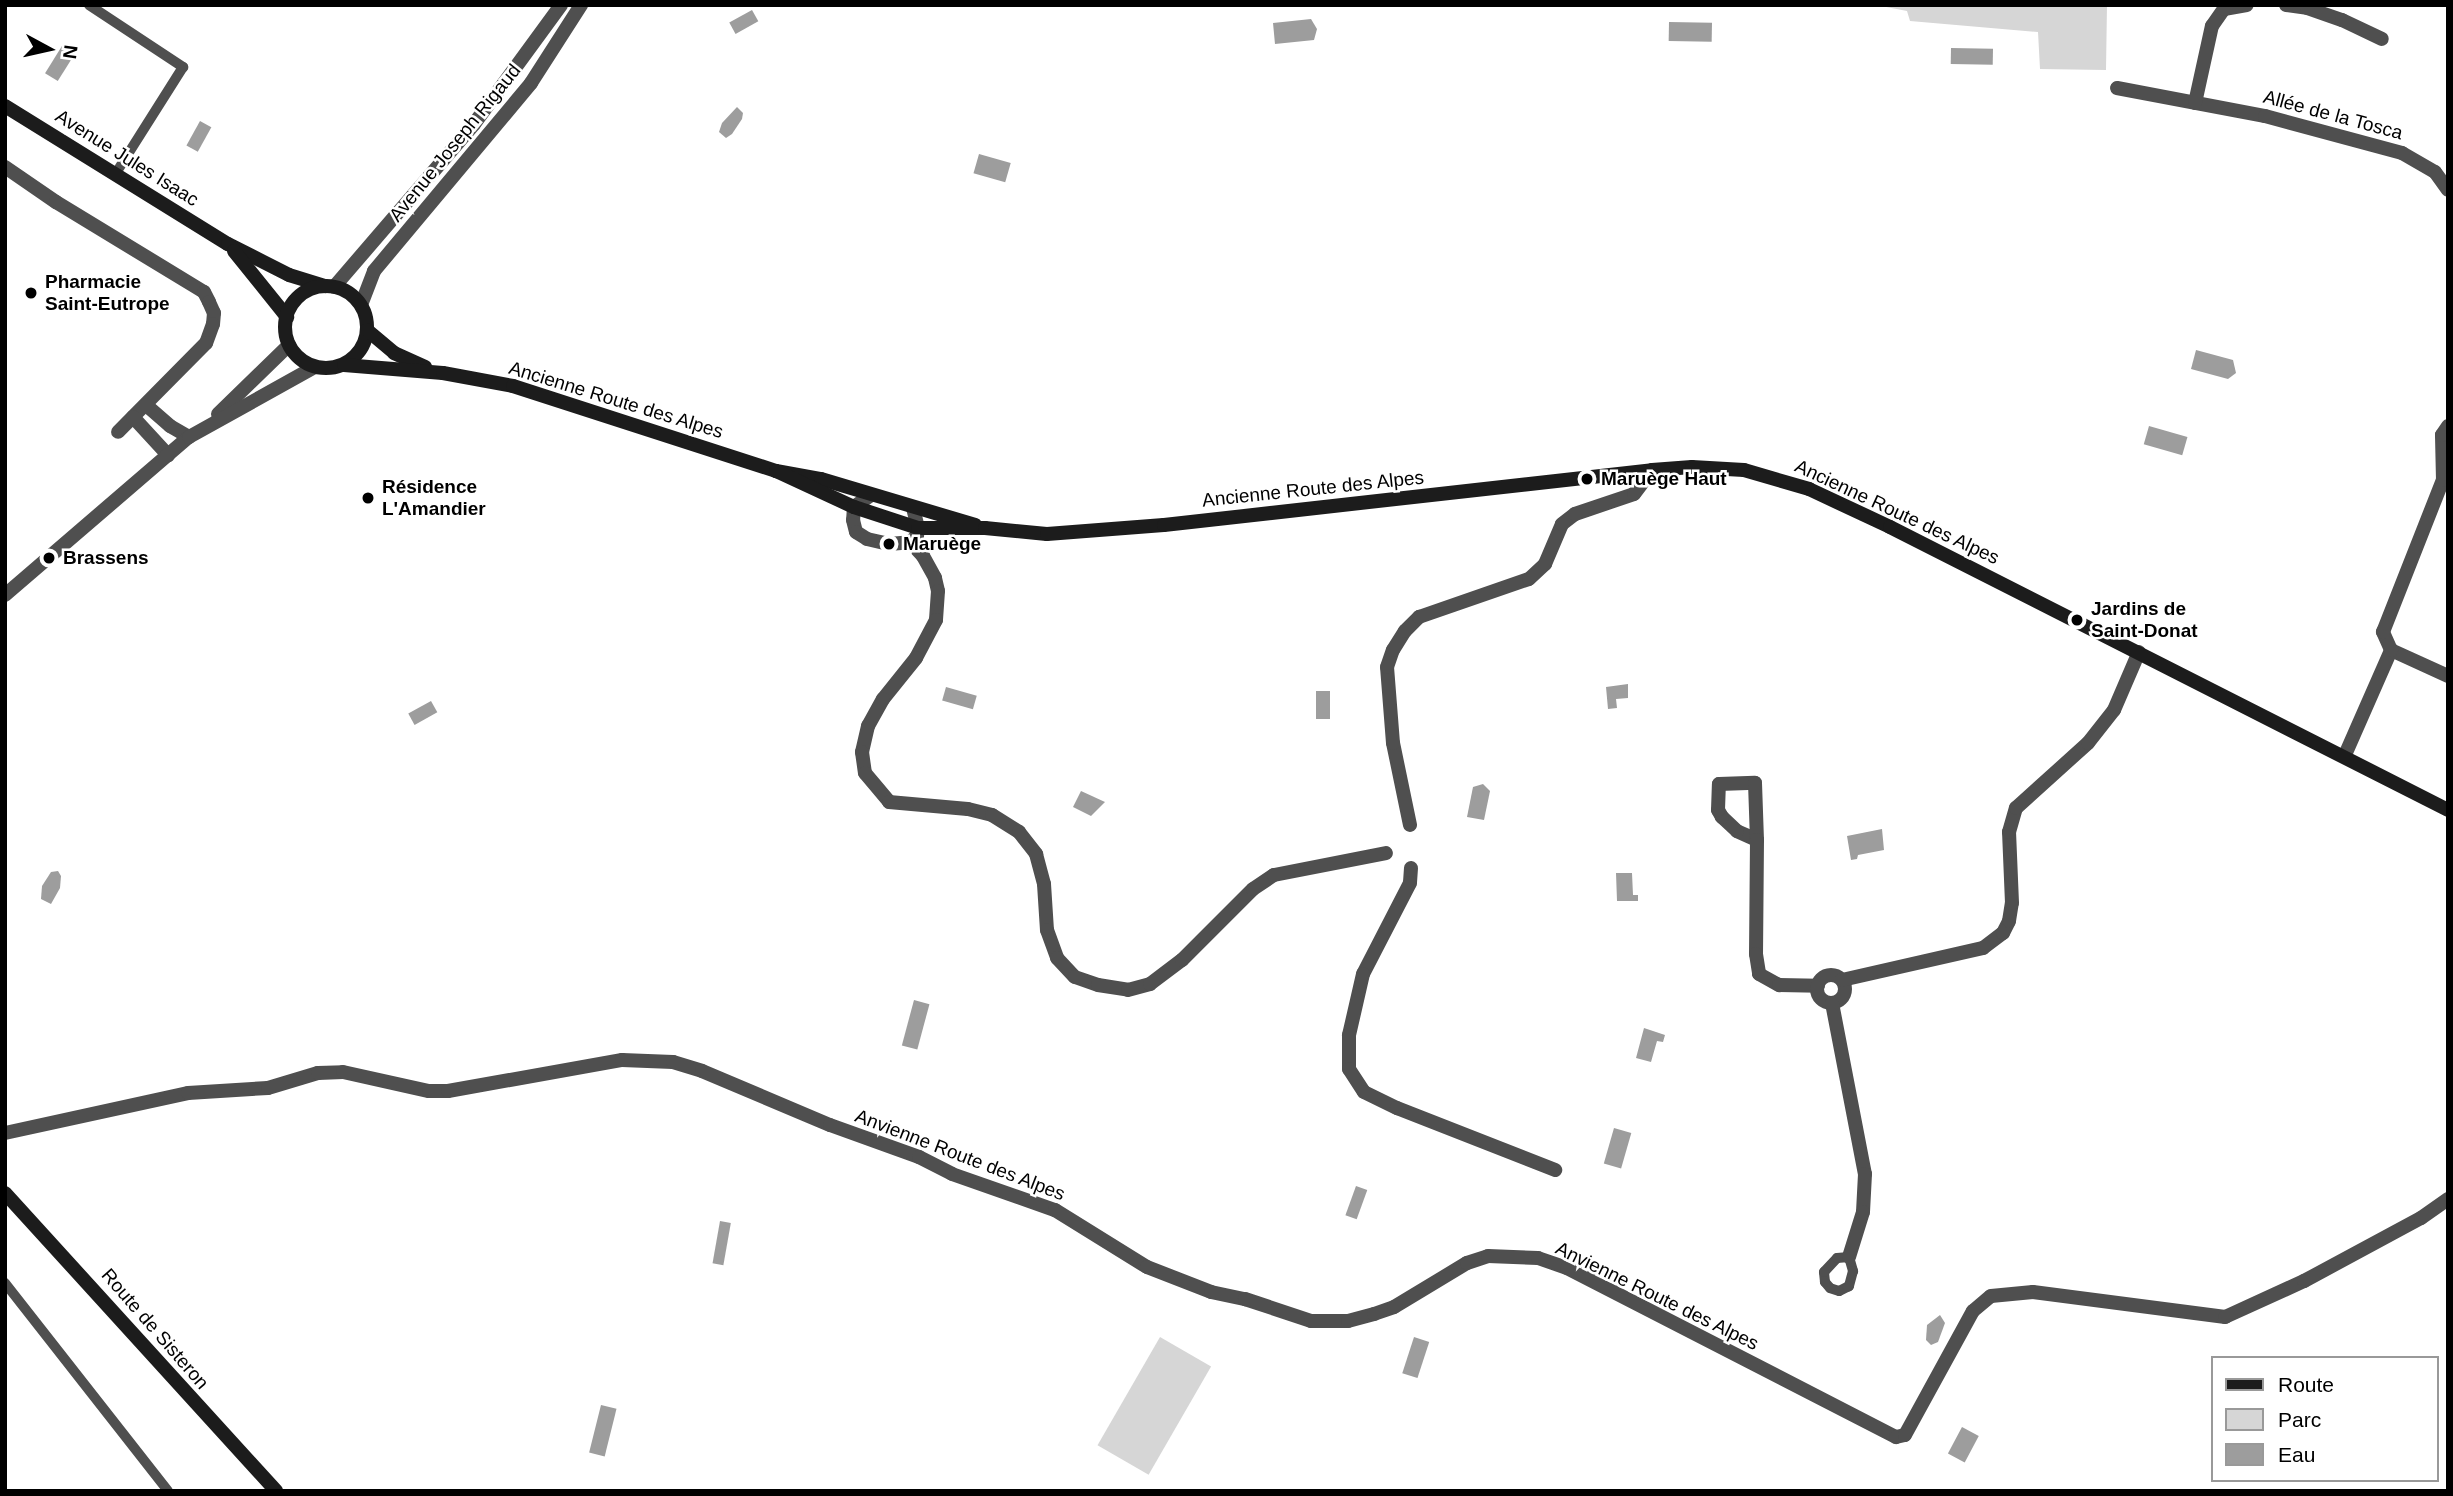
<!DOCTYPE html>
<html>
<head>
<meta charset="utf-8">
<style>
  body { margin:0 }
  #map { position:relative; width:2453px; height:1496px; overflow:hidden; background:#fff; font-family:Helvetica,sans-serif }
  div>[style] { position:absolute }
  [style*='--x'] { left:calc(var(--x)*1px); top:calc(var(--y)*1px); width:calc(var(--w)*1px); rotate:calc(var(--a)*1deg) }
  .green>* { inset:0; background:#d6d6d6; transform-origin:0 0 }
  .water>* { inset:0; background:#9d9d9d; transform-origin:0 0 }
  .service>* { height:10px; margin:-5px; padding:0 5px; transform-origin:5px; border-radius:5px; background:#4f4f4f }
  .minor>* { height:14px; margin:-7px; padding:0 7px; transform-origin:7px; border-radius:7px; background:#4f4f4f }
  .minor>.ring { margin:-7px; padding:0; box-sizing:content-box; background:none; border:14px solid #4f4f4f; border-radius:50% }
  .tertiary>* { height:14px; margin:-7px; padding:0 7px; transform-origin:7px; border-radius:7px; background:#4f4f4f }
  .secondary>* { height:14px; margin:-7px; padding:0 7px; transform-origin:7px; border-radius:7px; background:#1c1c1c }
  .secondary>.ring { margin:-7px; padding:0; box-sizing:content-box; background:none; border:14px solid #1c1c1c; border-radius:50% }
  .dots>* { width:19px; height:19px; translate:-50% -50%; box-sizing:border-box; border:4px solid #fff; border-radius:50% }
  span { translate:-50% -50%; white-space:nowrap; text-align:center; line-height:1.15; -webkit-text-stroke:5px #fff; paint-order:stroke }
  .street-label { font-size:19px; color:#000 }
  .poi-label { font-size:19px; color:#000; font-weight:700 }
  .left { translate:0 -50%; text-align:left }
  .frame { position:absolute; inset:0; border:7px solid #000; pointer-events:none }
  .legend { position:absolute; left:2211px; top:1356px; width:228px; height:126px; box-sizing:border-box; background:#fff; border:2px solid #999; margin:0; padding:9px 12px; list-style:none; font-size:21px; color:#000 }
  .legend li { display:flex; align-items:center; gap:14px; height:35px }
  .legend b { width:35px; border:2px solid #999 }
  .north { position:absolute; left:14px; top:14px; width:70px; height:70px; -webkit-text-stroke:5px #fff; paint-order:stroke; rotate:98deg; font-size:19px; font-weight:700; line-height:28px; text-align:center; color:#000 }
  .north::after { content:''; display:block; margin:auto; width:24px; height:32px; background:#000; clip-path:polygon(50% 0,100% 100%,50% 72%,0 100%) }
</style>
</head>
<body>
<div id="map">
  <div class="green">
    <div style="clip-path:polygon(1876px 5px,2107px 5px,2106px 70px,2040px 69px,2038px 32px,1910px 21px,1907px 11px)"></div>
    <div style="left:1160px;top:1337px;width:59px;height:125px;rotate:30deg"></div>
  </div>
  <div class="water">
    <div style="left:752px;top:10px;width:13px;height:26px;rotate:61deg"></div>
    <div style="clip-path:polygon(1311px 19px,1317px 29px,1314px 40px,1275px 44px,1273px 23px)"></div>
    <div style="left:1669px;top:22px;width:43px;height:19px;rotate:1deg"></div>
    <div style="left:62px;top:46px;width:15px;height:32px;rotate:32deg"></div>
    <div style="left:1951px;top:48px;width:42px;height:16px;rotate:1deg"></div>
    <div style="clip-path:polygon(737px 107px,743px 113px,742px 119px,732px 134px,726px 138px,719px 132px,722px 123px)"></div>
    <div style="left:200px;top:121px;width:13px;height:28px;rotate:29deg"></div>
    <div style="left:979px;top:154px;width:33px;height:20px;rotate:16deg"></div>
    <div style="clip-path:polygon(2196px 350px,2233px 360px,2236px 373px,2228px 379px,2191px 369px)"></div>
    <div style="left:2149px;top:426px;width:40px;height:19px;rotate:16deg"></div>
    <div style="clip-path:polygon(1628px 684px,1628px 698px,1616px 699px,1617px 708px,1608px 709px,1606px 687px)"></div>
    <div style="left:946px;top:687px;width:32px;height:14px;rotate:16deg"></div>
    <div style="left:1316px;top:691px;width:14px;height:28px"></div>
    <div style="left:431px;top:701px;width:13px;height:26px;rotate:61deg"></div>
    <div style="clip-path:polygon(1483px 784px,1490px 791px,1484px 820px,1467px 817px,1473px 787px)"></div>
    <div style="clip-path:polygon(1081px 791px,1105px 802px,1091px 816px,1073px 807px)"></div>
    <div style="clip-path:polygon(1882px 829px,1884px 850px,1858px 855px,1857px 859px,1851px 860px,1847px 836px)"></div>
    <div style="clip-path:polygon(58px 871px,61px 876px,60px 888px,51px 904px,41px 899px,42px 886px,51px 872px)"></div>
    <div style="clip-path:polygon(1616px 873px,1632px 873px,1633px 895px,1638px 895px,1638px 901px,1617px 901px)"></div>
    <div style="left:914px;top:1000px;width:16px;height:47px;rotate:15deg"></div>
    <div style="clip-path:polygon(1644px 1028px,1665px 1035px,1663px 1042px,1657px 1041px,1651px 1062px,1636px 1058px)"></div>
    <div style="left:1614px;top:1128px;width:18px;height:37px;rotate:16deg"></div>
    <div style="left:1356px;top:1186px;width:12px;height:31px;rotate:20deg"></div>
    <div style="left:720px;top:1221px;width:11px;height:43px;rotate:10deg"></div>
    <div style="clip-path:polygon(1940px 1315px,1945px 1323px,1938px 1342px,1931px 1345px,1926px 1340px,1927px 1325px)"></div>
    <div style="left:1414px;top:1337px;width:16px;height:38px;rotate:18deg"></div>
    <div style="left:601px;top:1405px;width:16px;height:49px;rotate:14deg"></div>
    <div style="left:1962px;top:1427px;width:19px;height:30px;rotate:28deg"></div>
  </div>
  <div class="service">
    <div style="--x:89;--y:5;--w:113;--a:33.4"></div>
    <div style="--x:183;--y:67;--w:125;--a:122.3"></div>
    <div style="--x:1849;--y:1257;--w:15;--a:74"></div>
    <div style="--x:1853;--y:1271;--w:16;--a:105"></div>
    <div style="--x:1849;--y:1286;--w:11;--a:153"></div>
    <div style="--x:1839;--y:1291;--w:9;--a:-162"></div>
    <div style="--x:1830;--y:1288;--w:8;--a:-130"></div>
    <div style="--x:1825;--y:1282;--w:10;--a:-96"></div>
    <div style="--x:1824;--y:1272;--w:19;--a:-47"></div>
    <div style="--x:1837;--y:1258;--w:12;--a:-5"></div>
    <div style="--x:5;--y:1283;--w:264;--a:51.9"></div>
  </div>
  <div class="minor">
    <div style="--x:2286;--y:5;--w:21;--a:8"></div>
    <div style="--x:2307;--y:8;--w:37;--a:19"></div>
    <div style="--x:2342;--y:20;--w:44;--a:25.4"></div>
    <div style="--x:2117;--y:88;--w:151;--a:10.7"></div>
    <div style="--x:2265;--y:116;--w:142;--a:15.1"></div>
    <div style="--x:2402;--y:153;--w:38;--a:30"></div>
    <div style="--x:2435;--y:172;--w:22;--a:54"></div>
    <div style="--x:2195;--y:103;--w:79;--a:-77.6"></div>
    <div style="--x:2212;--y:26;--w:21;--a:-55"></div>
    <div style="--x:2224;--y:9;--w:23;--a:-10"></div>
    <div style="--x:5;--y:167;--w:62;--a:34.5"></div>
    <div style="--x:56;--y:202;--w:173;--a:31.3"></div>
    <div style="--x:204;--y:292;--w:11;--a:63"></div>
    <div style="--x:209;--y:302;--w:12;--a:66"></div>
    <div style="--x:214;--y:313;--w:11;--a:95"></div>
    <div style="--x:213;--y:324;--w:20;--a:110"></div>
    <div style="--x:206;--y:343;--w:125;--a:134.7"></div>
    <div style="--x:146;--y:405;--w:32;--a:41"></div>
    <div style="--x:170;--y:426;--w:22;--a:30"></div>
    <div style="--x:133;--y:417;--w:52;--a:47.4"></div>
    <div style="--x:871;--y:495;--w:21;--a:145"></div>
    <div style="--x:854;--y:507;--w:13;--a:94"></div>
    <div style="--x:853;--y:520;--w:12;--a:76"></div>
    <div style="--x:856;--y:532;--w:13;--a:32"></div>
    <div style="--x:867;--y:539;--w:23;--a:13"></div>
    <div style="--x:889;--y:544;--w:21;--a:-5"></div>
    <div style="--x:910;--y:542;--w:9;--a:-41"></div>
    <div style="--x:917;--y:536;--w:8;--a:-83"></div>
    <div style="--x:918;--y:528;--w:21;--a:-104"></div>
    <div style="--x:910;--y:542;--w:19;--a:47"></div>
    <div style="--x:923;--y:556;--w:25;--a:61"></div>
    <div style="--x:935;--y:578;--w:13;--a:77"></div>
    <div style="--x:938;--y:591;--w:29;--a:94"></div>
    <div style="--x:936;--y:620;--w:43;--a:117.8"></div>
    <div style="--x:916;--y:658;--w:53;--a:128.8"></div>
    <div style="--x:883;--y:699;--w:31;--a:119"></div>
    <div style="--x:868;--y:726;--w:27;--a:103"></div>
    <div style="--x:862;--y:752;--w:21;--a:82"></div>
    <div style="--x:865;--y:773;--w:38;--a:50"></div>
    <div style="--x:889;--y:802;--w:79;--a:5.1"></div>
    <div style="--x:968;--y:809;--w:25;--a:14"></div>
    <div style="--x:992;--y:815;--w:32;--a:32"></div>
    <div style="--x:1019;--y:832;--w:28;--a:52"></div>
    <div style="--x:1036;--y:854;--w:31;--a:75"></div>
    <div style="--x:1044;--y:884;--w:46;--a:86.3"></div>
    <div style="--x:1047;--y:930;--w:30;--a:70"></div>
    <div style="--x:1057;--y:958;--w:26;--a:47"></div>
    <div style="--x:1075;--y:977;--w:24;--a:19"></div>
    <div style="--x:1098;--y:985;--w:30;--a:9"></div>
    <div style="--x:1128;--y:990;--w:23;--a:-15"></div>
    <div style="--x:1150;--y:984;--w:40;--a:-37"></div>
    <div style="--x:1182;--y:960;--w:100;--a:-45"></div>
    <div style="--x:1253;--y:889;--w:25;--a:-34"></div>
    <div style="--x:1274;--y:875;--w:114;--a:-11.1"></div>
    <div style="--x:2391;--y:650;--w:63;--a:24.5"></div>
    <div style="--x:2345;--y:755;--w:115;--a:-66.3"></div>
    <div style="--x:2391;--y:650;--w:20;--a:-114"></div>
    <div style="--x:2383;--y:632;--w:163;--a:-68.5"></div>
    <div style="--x:2443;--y:480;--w:45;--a:-91.3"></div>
    <div style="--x:2442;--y:435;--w:11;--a:-56"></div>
    <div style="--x:1410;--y:825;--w:84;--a:-101.7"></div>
    <div style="--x:1393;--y:743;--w:76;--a:-94.5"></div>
    <div style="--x:1387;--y:667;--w:18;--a:-71"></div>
    <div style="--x:1393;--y:650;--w:22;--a:-58"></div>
    <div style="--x:1405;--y:631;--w:20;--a:-45"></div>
    <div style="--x:1419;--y:617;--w:116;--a:-19.1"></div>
    <div style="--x:1529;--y:579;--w:22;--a:-43"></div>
    <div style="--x:1545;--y:564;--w:43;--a:-67"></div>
    <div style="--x:1562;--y:524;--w:16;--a:-38"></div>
    <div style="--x:1575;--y:514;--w:62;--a:-18.7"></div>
    <div style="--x:1634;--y:494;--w:30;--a:-53"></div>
    <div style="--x:1757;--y:840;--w:22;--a:-156"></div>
    <div style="--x:1737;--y:831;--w:21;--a:-137"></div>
    <div style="--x:1722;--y:817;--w:8;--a:-120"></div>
    <div style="--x:1718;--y:810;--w:26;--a:-88"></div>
    <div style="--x:1719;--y:784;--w:36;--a:-2"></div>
    <div style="--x:1755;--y:783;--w:57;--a:88"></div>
    <div style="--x:1757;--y:840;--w:114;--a:90.5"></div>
    <div style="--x:1756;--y:954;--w:20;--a:81"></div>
    <div style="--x:1759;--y:974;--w:23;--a:29"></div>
    <div style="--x:1779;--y:985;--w:39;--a:1"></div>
    <div style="--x:1411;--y:868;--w:15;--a:94"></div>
    <div style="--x:1410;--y:883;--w:102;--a:117.3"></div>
    <div style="--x:1363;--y:974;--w:63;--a:102.9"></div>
    <div style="--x:1349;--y:1035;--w:34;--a:90"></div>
    <div style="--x:1349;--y:1069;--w:27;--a:57"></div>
    <div style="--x:1364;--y:1092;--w:37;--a:26"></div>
    <div style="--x:1397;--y:1108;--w:170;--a:21.4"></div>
    <div class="ring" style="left:1817px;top:975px;width:14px;height:14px"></div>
    <div style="--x:1842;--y:980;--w:145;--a:-12.8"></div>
    <div style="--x:1983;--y:948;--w:25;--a:-37"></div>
    <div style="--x:2003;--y:933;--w:13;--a:-63"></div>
    <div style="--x:2009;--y:921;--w:18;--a:-81"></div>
    <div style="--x:2012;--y:903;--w:71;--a:-92.4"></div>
    <div style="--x:2009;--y:832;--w:25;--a:-74"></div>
    <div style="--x:2016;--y:808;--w:97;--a:-42.1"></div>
    <div style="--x:2088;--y:743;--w:42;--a:-51.8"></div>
    <div style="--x:2114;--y:710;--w:63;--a:-66.7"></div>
    <div style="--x:1832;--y:1003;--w:174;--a:79.1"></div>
    <div style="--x:1865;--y:1174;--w:38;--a:93"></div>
    <div style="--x:1863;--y:1212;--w:47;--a:107.3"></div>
    <div style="--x:5;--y:1133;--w:187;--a:-12.3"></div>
    <div style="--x:188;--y:1093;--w:80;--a:-3.6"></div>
    <div style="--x:268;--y:1088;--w:52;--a:-16.7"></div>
    <div style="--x:318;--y:1073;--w:25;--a:-2"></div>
    <div style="--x:343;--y:1072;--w:88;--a:12.5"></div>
    <div style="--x:429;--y:1091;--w:19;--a:0"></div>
    <div style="--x:448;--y:1091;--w:177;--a:-10.1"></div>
    <div style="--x:622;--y:1060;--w:51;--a:2.2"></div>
    <div style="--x:673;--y:1062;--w:30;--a:17"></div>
    <div style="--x:702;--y:1071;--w:139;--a:22.9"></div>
    <div style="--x:830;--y:1125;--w:95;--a:19.8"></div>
    <div style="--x:919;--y:1157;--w:37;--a:27"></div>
    <div style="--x:952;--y:1174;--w:109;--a:19.3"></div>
    <div style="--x:1055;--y:1210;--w:108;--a:31.8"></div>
    <div style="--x:1147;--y:1267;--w:69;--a:21.3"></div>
    <div style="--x:1211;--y:1292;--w:35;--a:12"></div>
    <div style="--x:1245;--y:1299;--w:70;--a:18.4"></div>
    <div style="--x:1311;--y:1321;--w:37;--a:0"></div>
    <div style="--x:1348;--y:1321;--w:27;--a:-15"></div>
    <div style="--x:1374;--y:1314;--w:21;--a:-19"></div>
    <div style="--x:1394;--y:1307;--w:85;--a:-31.1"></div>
    <div style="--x:1467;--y:1263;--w:22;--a:-18"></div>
    <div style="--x:1488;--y:1256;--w:50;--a:2.3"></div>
    <div style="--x:1538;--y:1258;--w:31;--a:19"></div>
    <div style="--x:1567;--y:1268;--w:370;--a:27.2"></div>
    <div style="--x:1896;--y:1437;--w:9;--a:-13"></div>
    <div style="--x:1905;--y:1435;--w:141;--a:-61.3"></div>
    <div style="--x:1973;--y:1311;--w:23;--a:-40"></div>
    <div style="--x:1991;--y:1296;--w:42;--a:-5.4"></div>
    <div style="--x:2033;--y:1292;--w:194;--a:7.4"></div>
    <div style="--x:2225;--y:1317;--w:87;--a:-24.5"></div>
    <div style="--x:2304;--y:1281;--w:133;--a:-28.3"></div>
    <div style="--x:2421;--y:1218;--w:33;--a:-35"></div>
  </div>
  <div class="tertiary">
    <div style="--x:334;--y:287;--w:215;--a:-49.3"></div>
    <div style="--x:474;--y:124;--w:147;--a:-53.8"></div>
    <div style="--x:361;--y:305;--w:36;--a:-69"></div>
    <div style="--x:374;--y:271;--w:245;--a:-50.1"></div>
    <div style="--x:531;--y:83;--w:93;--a:-57.3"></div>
    <div style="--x:218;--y:414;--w:99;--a:-44.2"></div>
    <div style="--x:5;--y:595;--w:243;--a:-40.7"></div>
    <div style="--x:189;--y:437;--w:144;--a:-29.1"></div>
  </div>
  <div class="secondary">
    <div style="--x:5;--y:106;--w:262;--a:31.8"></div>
    <div style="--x:228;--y:244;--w:68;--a:26.9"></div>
    <div style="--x:289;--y:275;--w:38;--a:17"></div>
    <div style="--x:234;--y:251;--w:85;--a:51.2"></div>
    <div class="ring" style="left:285px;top:286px;width:68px;height:68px"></div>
    <div style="--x:367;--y:330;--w:35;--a:40"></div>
    <div style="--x:394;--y:353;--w:34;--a:24"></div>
    <div style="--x:344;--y:365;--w:99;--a:4.6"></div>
    <div style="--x:443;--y:373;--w:71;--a:10.5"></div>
    <div style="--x:513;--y:386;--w:276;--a:17.9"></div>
    <div style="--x:776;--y:471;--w:46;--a:10.1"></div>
    <div style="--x:821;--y:479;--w:161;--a:16.6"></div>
    <div style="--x:776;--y:471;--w:86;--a:24.8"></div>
    <div style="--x:854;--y:507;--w:67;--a:18.2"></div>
    <div style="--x:918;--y:528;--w:67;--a:0"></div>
    <div style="--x:985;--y:528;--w:62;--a:5.5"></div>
    <div style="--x:1047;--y:534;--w:117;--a:-4.4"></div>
    <div style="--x:1164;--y:525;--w:491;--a:-6.4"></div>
    <div style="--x:1652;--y:470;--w:40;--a:-4.3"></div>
    <div style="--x:1692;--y:467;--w:52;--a:3.3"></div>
    <div style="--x:1744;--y:470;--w:68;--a:16.3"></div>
    <div style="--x:1809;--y:489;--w:89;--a:25.1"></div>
    <div style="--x:1890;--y:527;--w:626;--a:26.89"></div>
    <div style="--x:5;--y:1193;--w:403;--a:47.7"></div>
  </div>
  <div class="dots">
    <div style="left:31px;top:293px;background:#000"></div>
    <div style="left:1587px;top:479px;background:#000"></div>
    <div style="left:368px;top:498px;background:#000"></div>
    <div style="left:889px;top:544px;background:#000"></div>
    <div style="left:49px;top:558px;background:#000"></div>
    <div style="left:2077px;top:620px;background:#000"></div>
  </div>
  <div class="street-label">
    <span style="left:2333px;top:115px;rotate:15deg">Allée de la Tosca</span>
    <span style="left:455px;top:143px;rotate:-51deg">Avenue Joseph Rigaud</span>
    <span style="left:127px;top:158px;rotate:32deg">Avenue Jules Isaac</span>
    <span style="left:616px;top:400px;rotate:17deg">Ancienne Route des Alpes</span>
    <span style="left:1313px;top:489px;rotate:-6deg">Ancienne Route des Alpes</span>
    <span style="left:1897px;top:512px;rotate:25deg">Ancienne Route des Alpes</span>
    <span style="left:960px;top:1155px;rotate:21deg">Anvienne Route des Alpes</span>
    <span style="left:1657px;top:1296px;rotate:26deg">Anvienne Route des Alpes</span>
    <span style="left:155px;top:1329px;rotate:49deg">Route de Sisteron</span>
  </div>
  <div class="poi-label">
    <span class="left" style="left:45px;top:293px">Pharmacie<br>Saint-Eutrope</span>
    <span class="left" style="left:1601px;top:479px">Maruège Haut</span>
    <span class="left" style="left:382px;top:498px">Résidence<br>L'Amandier</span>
    <span class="left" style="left:903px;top:544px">Maruège</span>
    <span class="left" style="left:63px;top:558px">Brassens</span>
    <span class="left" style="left:2091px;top:620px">Jardins de<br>Saint-Donat</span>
  </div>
  <div class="frame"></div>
  <ul class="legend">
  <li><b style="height:9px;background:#1c1c1c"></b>Route</li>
  <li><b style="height:19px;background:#d6d6d6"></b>Parc</li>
  <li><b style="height:19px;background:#9d9d9d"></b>Eau</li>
  </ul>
  <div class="north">N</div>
</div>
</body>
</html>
